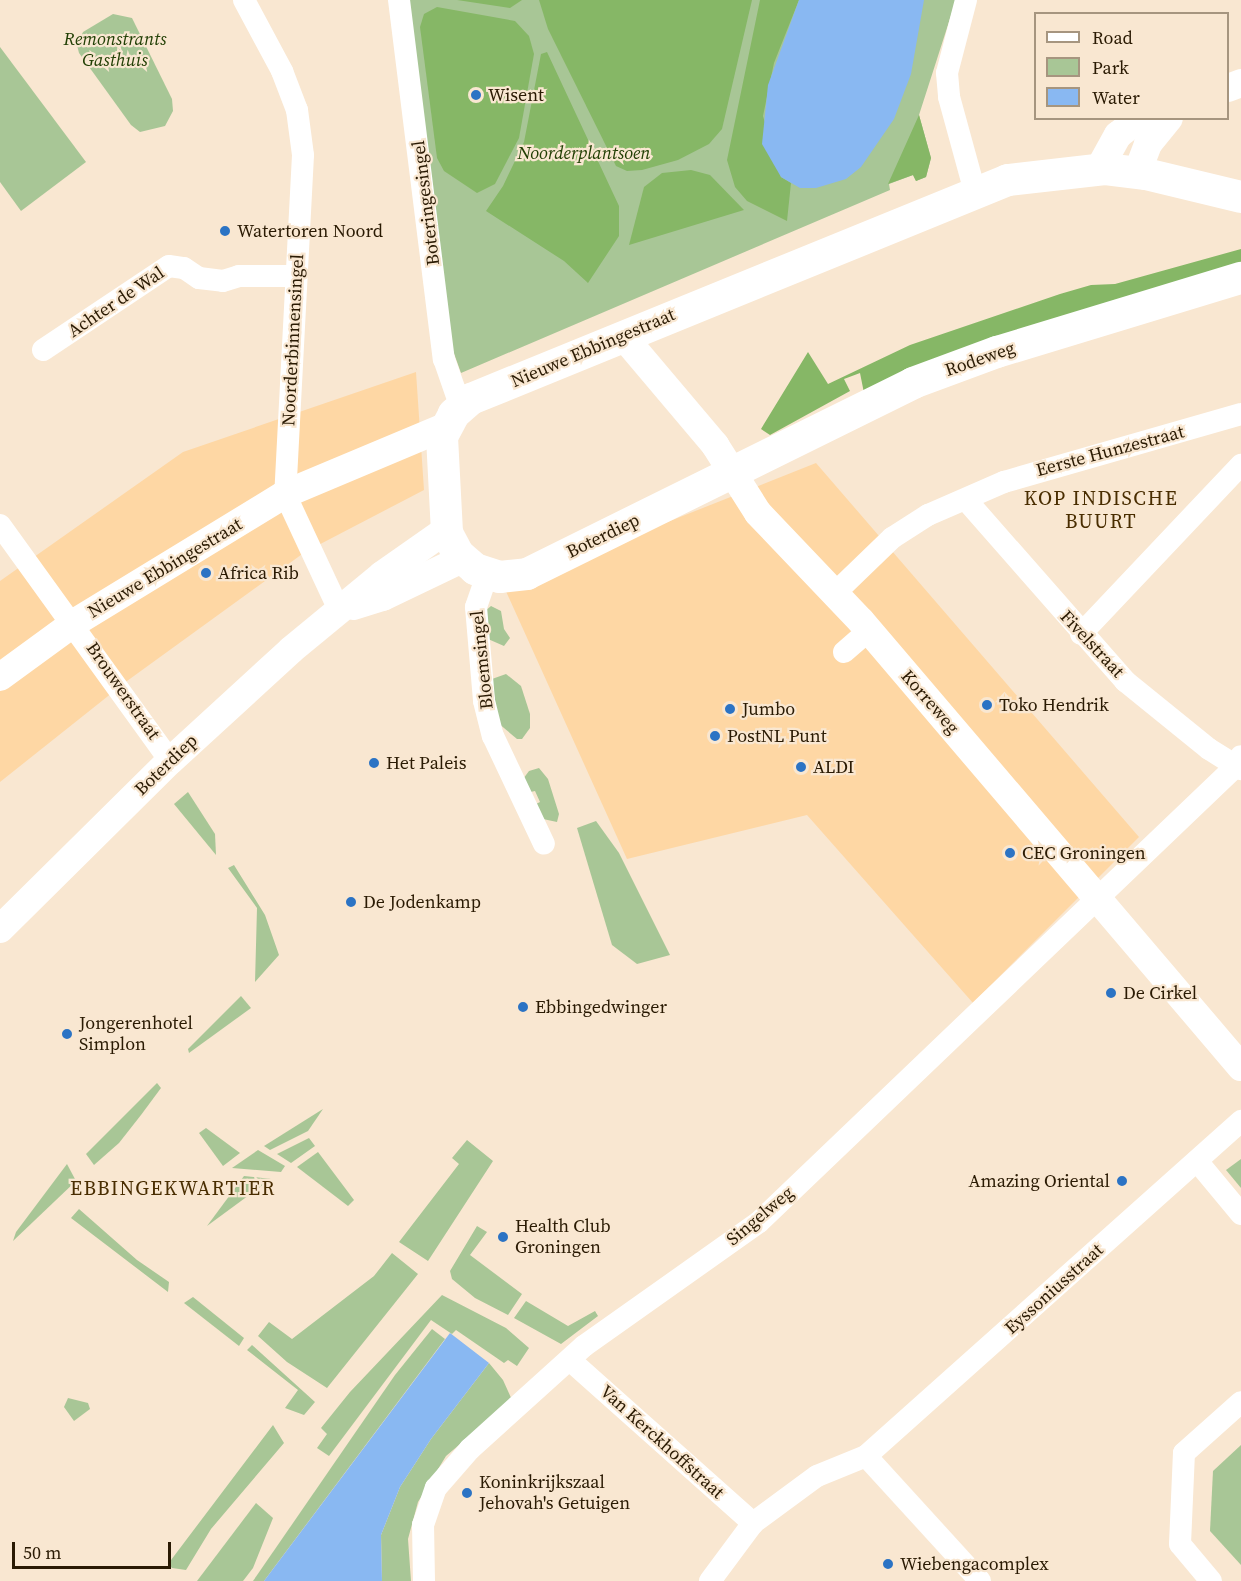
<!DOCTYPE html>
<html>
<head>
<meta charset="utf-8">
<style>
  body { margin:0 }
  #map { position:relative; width:1241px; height:1581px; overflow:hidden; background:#f9e7d1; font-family:"Source Serif 4",serif }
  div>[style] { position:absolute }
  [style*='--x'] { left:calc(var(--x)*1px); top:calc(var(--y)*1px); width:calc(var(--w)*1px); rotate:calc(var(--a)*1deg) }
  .built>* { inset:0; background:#fed7a4 }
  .green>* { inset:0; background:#a8c696 }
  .forest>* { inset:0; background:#86b766 }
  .water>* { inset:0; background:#89b8f2 }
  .minor>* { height:22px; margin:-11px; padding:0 11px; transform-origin:11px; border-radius:11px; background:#fff }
  .tertiary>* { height:28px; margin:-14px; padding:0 14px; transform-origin:14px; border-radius:14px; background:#fff }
  .secondary>* { height:32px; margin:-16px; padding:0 16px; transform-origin:16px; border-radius:16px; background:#fff }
  .dots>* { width:16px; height:16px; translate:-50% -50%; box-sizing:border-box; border:3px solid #f9e7d1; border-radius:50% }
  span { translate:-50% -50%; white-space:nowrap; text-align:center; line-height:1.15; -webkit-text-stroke:4.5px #f9e7d1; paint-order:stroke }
  .park-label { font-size:18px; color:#213f04; font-style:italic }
  .poi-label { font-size:18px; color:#2a1a03 }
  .left { translate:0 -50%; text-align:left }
  .right { translate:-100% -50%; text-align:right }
  .street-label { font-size:18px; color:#2a1a03 }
  .neighbourhood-label { font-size:20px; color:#492d00; letter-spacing:1.5px }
  .legend { position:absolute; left:1034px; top:12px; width:195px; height:108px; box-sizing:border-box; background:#f9e7d1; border:2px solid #a6957f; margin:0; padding:8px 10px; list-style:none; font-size:18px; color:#2a1a03 }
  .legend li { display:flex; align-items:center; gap:12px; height:30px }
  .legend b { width:30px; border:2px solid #a6957f }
  .scale { position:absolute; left:12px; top:1542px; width:159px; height:27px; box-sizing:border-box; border:3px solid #2a1a03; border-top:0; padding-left:8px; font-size:18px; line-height:21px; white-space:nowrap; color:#2a1a03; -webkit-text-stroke:4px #f9e7d1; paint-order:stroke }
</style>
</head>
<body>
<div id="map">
  <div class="built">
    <div style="clip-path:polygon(416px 372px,424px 490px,305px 552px,127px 681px,0 782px,0 581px,183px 452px)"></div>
    <div style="clip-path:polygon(816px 463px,1139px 837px,973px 1003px,807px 815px,627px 859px,504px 587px)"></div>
  </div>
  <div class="green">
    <div style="clip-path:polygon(407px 0,956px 0,919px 115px,931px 158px,926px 177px,916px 181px,913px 175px,889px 184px,890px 190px,461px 373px,451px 345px)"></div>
    <div style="clip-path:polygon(113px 14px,132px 18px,172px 99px,173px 111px,165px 126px,140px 132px,131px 125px,79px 53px,77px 45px,83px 32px)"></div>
    <div style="clip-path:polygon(0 47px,86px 162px,21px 211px,0 182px)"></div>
    <div style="clip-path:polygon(491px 606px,501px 611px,504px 629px,510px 638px,504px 646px,488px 639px,484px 612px)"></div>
    <div style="clip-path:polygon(506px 674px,521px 686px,530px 714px,530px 728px,522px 739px,517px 739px,498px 723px,492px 679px)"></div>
    <div style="clip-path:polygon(539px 768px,548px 779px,559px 814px,557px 822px,543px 819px,532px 806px,540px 802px,535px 791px,526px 793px,523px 779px,529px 771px)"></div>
    <div style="clip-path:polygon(188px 792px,215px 834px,216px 855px,174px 804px)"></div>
    <div style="clip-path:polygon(596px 821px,619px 853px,670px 955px,637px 964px,612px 945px,577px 828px)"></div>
    <div style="clip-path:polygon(234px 865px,265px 915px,279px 955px,255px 982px,257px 908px,228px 868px)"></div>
    <div style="clip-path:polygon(241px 996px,251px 1008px,189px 1053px,188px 1049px)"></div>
    <div style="clip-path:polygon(157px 1083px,161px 1088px,141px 1115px,119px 1143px,94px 1165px,86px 1154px)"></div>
    <div style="clip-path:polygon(323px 1109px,308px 1131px,270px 1150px,264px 1146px)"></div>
    <div style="clip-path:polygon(206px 1128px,240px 1153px,223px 1166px,199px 1133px)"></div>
    <div style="clip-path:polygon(309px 1138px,315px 1146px,291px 1163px,277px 1154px)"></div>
    <div style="clip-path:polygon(467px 1140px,493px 1161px,428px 1261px,399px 1242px,459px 1164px,452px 1158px)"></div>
    <div style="clip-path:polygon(258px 1150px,285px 1166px,281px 1172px,232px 1168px)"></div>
    <div style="clip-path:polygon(318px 1152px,354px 1200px,348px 1206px,297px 1167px)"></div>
    <div style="clip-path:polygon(1241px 1159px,1241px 1188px,1226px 1170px)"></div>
    <div style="clip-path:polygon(67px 1164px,76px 1181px,13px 1241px,16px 1232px)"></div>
    <div style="clip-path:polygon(244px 1176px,271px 1179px,207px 1226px)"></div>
    <div style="clip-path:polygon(79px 1209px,137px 1260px,169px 1282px,168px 1292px,71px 1218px)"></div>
    <div style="clip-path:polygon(477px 1226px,487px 1232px,470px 1255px,522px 1294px,508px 1315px,475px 1298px,452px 1279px,450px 1271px)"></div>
    <div style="clip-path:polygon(392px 1253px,418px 1274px,327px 1388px,287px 1362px,258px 1336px,269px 1322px,292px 1339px,374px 1276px)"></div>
    <div style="clip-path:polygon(442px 1295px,506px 1328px,529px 1348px,517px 1366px,508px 1360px,504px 1363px,456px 1330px,452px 1334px,431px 1320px,329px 1456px,317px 1448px,327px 1434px,321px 1428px,350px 1392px)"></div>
    <div style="clip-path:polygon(193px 1297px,244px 1338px,239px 1346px,184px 1303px)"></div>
    <div style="clip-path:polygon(526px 1301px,568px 1326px,595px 1311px,598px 1316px,561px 1344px,514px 1318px)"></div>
    <div style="clip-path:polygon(432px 1329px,445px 1339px,264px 1581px,253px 1581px,395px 1375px)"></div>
    <div style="clip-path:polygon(252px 1345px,315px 1402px,304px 1415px,285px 1408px,298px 1390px,247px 1350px)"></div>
    <div style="clip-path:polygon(489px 1363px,503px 1380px,512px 1400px,446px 1456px,418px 1502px,408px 1539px,411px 1581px,382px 1581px,381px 1535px,400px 1487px,431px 1439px)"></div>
    <div style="clip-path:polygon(68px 1398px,88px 1403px,90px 1409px,74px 1421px,64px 1407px)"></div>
    <div style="clip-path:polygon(273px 1425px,284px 1443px,211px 1529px,186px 1570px,172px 1568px,168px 1564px)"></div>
    <div style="clip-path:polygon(1241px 1445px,1241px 1565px,1210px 1531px,1213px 1471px)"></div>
    <div style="clip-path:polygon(256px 1503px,273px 1518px,253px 1568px,243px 1581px,197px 1581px)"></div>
  </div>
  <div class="forest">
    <div style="clip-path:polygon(457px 0,522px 0,510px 8px)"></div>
    <div style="clip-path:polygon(539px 0,752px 0,722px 129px,709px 144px,678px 160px,642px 170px,627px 171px,616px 166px,548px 29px)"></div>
    <div style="clip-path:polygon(760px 0,799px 0,774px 63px,763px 116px,781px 177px,791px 183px,787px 221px,747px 201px,735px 187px,727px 160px)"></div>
    <div style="clip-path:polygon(437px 7px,515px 21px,529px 36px,534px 54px,519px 138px,495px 184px,477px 193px,444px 171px,437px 158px,420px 27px,424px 14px)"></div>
    <div style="clip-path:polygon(547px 52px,619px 206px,619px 236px,588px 283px,564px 261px,486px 211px,503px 186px,524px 142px,541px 54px)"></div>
    <div style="clip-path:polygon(919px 115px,931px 158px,926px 177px,916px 181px,913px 175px,888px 184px)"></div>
    <div style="clip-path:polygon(691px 170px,710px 175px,744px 210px,629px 245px,644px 187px,662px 173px)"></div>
    <div style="clip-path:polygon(1241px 249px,1241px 272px,865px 398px,860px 373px,844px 379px,850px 391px,770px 435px,761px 429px,808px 352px,828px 384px,910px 345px,1060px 294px,1091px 285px,1115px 284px)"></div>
  </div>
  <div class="water">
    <div style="clip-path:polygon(799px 0,924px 0,911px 74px,894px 119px,861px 167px,846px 179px,816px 188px,800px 188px,781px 177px,762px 144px,768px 85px)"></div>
    <div style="clip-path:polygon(450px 1333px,489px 1363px,431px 1439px,400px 1487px,381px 1535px,382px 1581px,264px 1581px)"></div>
  </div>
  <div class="minor">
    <div style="--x:244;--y:0;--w:81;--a:61.8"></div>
    <div style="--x:282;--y:71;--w:42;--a:69"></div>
    <div style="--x:297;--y:110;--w:45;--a:82.4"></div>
    <div style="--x:303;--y:155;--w:339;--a:93"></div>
    <div style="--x:285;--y:494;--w:128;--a:65"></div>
    <div style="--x:399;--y:0;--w:362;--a:82.9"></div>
    <div style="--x:444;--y:359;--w:49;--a:70.8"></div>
    <div style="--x:966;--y:0;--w:75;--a:104.6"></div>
    <div style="--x:947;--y:73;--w:24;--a:85"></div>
    <div style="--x:949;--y:97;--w:98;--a:74.7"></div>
    <div style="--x:43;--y:350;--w:151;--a:-33.7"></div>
    <div style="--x:169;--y:266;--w:15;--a:8"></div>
    <div style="--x:184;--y:268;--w:18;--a:34"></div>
    <div style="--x:199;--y:278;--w:24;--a:7"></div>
    <div style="--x:223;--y:281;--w:17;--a:-17"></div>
    <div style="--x:239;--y:276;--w:57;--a:0"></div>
    <div style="--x:967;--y:501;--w:240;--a:48.7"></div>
    <div style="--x:1125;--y:681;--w:108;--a:39"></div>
    <div style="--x:1209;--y:749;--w:38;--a:32"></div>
    <div style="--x:0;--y:525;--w:291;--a:54.2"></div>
    <div style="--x:487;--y:575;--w:34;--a:109"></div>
    <div style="--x:476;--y:607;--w:94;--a:85.1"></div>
    <div style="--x:484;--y:701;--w:36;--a:76"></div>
    <div style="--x:493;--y:736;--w:119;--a:64.7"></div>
    <div style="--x:834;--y:594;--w:81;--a:-44"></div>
    <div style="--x:892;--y:538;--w:43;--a:-32.6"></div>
    <div style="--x:928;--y:515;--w:83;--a:-23.5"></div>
    <div style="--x:1004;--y:482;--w:247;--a:-16"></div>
    <div style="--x:1081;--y:634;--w:233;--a:-46.6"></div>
    <div style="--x:844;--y:652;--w:33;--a:-41"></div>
    <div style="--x:1197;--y:1161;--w:69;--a:50.3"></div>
    <div style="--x:571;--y:1361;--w:244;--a:41.7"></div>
    <div style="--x:866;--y:1456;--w:169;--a:47.6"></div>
    <div style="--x:424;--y:1581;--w:56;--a:-91"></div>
    <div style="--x:423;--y:1525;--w:39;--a:-71"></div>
    <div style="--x:436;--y:1488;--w:52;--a:-48.9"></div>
    <div style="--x:470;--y:1449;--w:154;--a:-42.1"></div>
    <div style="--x:584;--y:1346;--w:214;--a:-35.3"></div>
    <div style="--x:759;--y:1222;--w:660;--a:-43.71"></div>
    <div style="--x:1236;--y:766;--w:11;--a:-63"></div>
    <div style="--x:710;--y:1581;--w:72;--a:-53.4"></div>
    <div style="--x:753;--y:1523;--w:79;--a:-36.3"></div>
    <div style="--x:817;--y:1476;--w:53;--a:-22.2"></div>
    <div style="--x:866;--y:1456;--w:503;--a:-41.78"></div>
    <div style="--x:1211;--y:1581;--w:48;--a:-130"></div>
    <div style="--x:1180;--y:1544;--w:91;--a:-87.5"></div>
    <div style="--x:1184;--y:1453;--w:76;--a:-41.8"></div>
  </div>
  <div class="tertiary">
    <div style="--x:1228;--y:88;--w:14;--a:-21"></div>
    <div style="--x:1099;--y:169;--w:39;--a:-61"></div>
    <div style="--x:1118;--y:135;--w:28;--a:-38"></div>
    <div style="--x:1137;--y:173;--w:31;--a:-69"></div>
    <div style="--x:1148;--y:144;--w:33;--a:-51"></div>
    <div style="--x:623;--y:336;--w:143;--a:49.8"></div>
    <div style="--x:715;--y:445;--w:80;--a:57.7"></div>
    <div style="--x:758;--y:513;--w:149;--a:46.4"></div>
    <div style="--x:861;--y:621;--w:586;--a:49.57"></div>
    <div style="--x:353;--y:606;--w:31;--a:-17"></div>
    <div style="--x:383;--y:597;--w:88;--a:-25.7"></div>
    <div style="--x:0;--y:677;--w:92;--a:-36.1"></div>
    <div style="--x:74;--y:623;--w:247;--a:-31.4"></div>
    <div style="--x:285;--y:494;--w:176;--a:-22.8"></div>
    <div style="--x:0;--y:929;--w:239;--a:-44.7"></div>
    <div style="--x:170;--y:761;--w:164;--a:-42.5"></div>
    <div style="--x:291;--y:650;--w:118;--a:-39.5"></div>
    <div style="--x:382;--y:575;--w:78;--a:-35.1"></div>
  </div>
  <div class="secondary">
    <div style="--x:1241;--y:197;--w:98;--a:-166.4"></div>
    <div style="--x:1146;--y:174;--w:41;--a:-173"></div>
    <div style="--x:1105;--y:169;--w:98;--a:173.5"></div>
    <div style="--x:1008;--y:180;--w:580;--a:157.81"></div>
    <div style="--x:471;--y:399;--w:23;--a:139"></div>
    <div style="--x:454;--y:414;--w:26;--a:118"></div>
    <div style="--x:442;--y:437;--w:96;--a:87"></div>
    <div style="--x:447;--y:533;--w:24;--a:62"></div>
    <div style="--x:458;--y:554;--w:23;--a:41"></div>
    <div style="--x:475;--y:569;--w:26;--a:18"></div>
    <div style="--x:500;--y:577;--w:27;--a:-6"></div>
    <div style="--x:527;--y:574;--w:431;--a:-26.3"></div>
    <div style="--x:913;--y:383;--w:90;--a:-20.3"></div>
    <div style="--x:997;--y:352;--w:255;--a:-16.9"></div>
  </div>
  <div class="dots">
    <div style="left:476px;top:95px;background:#2b73c4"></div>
    <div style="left:225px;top:231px;background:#2b73c4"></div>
    <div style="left:206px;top:573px;background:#2b73c4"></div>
    <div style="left:987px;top:705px;background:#2b73c4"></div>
    <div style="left:730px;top:709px;background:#2b73c4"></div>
    <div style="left:715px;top:736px;background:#2b73c4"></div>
    <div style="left:374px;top:763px;background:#2b73c4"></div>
    <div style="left:801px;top:767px;background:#2b73c4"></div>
    <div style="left:1010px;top:853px;background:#2b73c4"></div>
    <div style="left:351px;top:902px;background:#2b73c4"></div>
    <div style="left:1111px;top:993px;background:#2b73c4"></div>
    <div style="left:523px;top:1007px;background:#2b73c4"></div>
    <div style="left:67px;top:1034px;background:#2b73c4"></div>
    <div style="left:1122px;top:1181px;background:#2b73c4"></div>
    <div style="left:503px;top:1237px;background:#2b73c4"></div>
    <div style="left:467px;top:1493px;background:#2b73c4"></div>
    <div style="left:888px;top:1564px;background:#2b73c4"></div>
  </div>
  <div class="park-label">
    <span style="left:115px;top:50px">Remonstrants<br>Gasthuis</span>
    <span style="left:584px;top:153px">Noorderplantsoen</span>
  </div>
  <div class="poi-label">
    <span class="left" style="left:488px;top:95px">Wisent</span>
    <span class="left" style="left:237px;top:231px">Watertoren Noord</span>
    <span class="left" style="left:218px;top:573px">Africa Rib</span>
    <span class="left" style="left:999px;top:705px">Toko Hendrik</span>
    <span class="left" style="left:742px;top:709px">Jumbo</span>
    <span class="left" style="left:727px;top:736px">PostNL Punt</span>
    <span class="left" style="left:386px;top:763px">Het Paleis</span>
    <span class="left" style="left:813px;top:767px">ALDI</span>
    <span class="left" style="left:1022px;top:853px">CEC Groningen</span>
    <span class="left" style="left:363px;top:902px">De Jodenkamp</span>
    <span class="left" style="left:1123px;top:993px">De Cirkel</span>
    <span class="left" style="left:535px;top:1007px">Ebbingedwinger</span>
    <span class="left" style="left:79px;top:1034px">Jongerenhotel<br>Simplon</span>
    <span class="right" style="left:1110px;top:1181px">Amazing Oriental</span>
    <span class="left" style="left:515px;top:1237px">Health Club<br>Groningen</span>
    <span class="left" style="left:479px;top:1493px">Koninkrijkszaal<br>Jehovah's Getuigen</span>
    <span class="left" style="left:900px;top:1564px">Wiebengacomplex</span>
  </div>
  <div class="street-label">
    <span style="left:426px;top:203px;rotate:-97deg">Boteringesingel</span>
    <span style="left:116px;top:302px;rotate:-34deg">Achter de Wal</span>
    <span style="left:293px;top:340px;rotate:-87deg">Noorderbinnensingel</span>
    <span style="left:593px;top:348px;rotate:-23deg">Nieuwe Ebbingestraat</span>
    <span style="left:980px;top:359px;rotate:-19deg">Rodeweg</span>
    <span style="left:1110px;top:451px;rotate:-15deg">Eerste Hunzestraat</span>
    <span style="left:603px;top:536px;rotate:-26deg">Boterdiep</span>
    <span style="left:165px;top:568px;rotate:-31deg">Nieuwe Ebbingestraat</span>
    <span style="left:1092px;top:644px;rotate:47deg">Fivelstraat</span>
    <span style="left:482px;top:660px;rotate:-96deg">Bloemsingel</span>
    <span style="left:123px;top:691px;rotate:55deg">Brouwerstraat</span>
    <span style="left:930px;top:702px;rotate:49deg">Korreweg</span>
    <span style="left:166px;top:765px;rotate:-44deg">Boterdiep</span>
    <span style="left:760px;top:1216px;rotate:-40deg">Singelweg</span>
    <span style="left:1054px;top:1289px;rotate:-42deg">Eyssoniusstraat</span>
    <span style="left:662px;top:1442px;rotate:42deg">Van Kerckhoffstraat</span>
  </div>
  <div class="neighbourhood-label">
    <span style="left:1101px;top:510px">KOP INDISCHE<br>BUURT</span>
    <span style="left:173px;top:1188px">EBBINGEKWARTIER</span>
  </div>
  <ul class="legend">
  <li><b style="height:8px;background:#fff"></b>Road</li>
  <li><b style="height:16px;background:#a8c696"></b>Park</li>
  <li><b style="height:16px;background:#89b8f2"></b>Water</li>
  </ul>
  <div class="scale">50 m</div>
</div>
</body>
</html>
